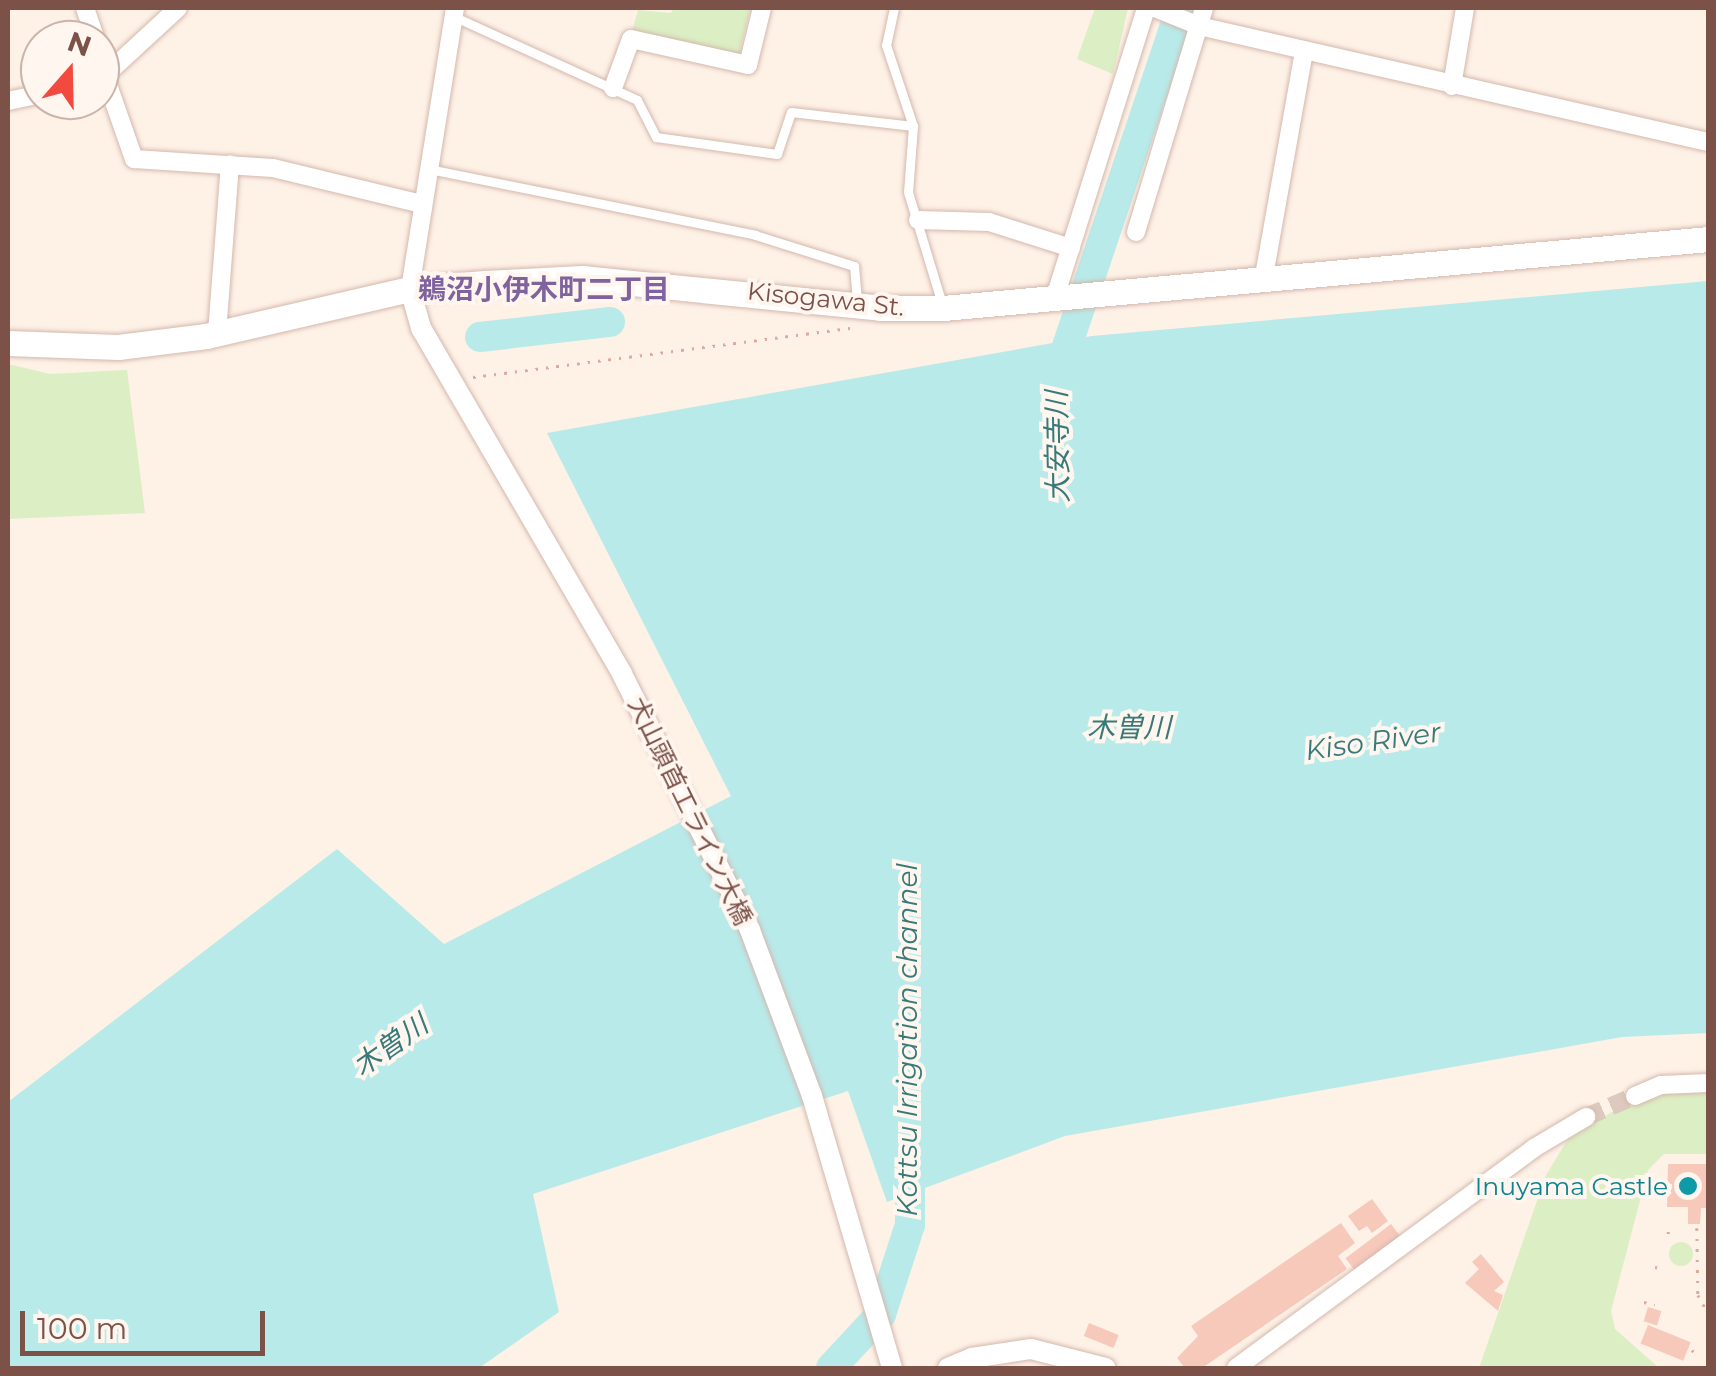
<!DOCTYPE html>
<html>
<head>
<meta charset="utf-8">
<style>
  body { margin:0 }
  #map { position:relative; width:1716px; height:1376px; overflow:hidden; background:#fef1e6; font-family:Montserrat,"Noto Sans JP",sans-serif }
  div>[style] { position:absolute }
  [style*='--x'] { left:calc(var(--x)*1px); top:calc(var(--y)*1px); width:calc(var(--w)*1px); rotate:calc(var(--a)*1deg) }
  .green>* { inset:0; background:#dceec3 }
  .round { border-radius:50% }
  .water>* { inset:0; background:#b8eae9 }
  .river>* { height:30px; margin:-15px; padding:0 15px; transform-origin:15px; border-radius:15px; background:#b8eae9 }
  .building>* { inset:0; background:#f7c9bb; transform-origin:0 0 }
  .minor-tunnel>* { height:18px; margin-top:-9px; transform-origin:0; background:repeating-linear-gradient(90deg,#ddc9be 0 18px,transparent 0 27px) }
  .path>* { height:2.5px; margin-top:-1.25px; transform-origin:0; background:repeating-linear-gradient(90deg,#dcab9d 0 2.5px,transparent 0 10.5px) }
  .roads { filter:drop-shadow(0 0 2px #d4b8ad) drop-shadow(0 0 2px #d4b8ad) }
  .service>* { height:9px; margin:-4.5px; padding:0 4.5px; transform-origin:4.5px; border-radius:4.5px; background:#fff }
  .minor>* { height:18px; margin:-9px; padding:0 9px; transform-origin:9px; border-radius:9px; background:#fff }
  .tertiary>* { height:20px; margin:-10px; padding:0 10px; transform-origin:10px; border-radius:10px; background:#fff }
  .secondary>* { height:25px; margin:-12.5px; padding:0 12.5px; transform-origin:12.5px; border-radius:12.5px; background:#fff }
  .dots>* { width:28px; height:28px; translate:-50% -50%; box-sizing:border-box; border:5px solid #fff6ef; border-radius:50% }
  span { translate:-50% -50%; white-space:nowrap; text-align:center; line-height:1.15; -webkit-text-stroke:8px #fff6ef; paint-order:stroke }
  .street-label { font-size:25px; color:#7b5148 }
  .culture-label { font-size:25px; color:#0d838f }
  .right { translate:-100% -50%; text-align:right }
  .neighbourhood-label { font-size:28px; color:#80639e; font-weight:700 }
  .water-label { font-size:28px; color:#377a79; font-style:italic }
  .frame { position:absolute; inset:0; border:10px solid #7b5148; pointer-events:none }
  .north { position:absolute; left:20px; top:20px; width:100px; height:100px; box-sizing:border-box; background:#fff6ef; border:2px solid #cab4ac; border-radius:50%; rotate:20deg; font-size:28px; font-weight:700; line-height:40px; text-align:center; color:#7b5148 }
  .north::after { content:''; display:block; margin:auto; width:35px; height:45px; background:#f34a40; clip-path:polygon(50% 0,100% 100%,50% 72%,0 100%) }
  .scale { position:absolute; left:20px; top:1311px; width:245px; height:45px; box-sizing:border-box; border:5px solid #7b5148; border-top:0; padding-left:12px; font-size:30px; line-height:35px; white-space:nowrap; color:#7b5148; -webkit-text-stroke:8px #fff6ef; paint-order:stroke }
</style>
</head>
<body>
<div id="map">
  <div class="green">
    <div style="clip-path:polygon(674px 8px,751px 8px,738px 59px,632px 31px,638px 10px,671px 13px)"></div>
    <div style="clip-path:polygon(1095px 8px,1128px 8px,1113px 74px,1077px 59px)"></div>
    <div style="clip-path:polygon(8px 364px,50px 374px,127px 370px,145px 513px,8px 519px)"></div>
    <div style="clip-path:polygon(1664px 1090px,1708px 1091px,1708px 1154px,1664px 1154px,1648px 1170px,1611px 1311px,1615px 1329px,1659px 1368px,1479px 1368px,1546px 1175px,1568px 1139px,1628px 1102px)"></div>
    <div class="round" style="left:1669px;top:1242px;width:24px;height:24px"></div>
  </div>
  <div class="water">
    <div style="clip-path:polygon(1708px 281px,1708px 1033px,1622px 1037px,1065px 1136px,887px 1202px,848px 1091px,533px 1194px,559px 1312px,479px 1368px,8px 1368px,8px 1102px,337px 849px,444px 944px,731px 796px,547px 433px,1092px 336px)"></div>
  </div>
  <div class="river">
    <div style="--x:480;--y:337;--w:131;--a:-6.6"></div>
    <div style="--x:1056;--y:379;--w:391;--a:-71.4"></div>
    <div style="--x:831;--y:1368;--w:74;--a:-47.2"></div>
    <div style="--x:881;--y:1314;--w:94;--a:-72"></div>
    <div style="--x:910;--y:1225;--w:69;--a:-90"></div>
  </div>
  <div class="building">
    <div style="clip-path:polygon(1668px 1164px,1708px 1164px,1708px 1208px,1701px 1208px,1700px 1224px,1688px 1224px,1688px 1207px,1667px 1207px)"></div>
    <div style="clip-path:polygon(1372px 1199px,1388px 1221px,1372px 1233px,1367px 1226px,1359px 1231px,1348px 1216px)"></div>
    <div style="clip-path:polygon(1341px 1223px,1355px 1243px,1338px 1256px,1347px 1269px,1202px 1368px,1185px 1368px,1177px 1358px,1198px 1336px,1191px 1326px)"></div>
    <div style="left:1391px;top:1224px;width:15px;height:57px;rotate:53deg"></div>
    <div style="clip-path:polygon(1481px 1254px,1504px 1282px,1494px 1291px,1503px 1295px,1498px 1311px,1465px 1283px,1479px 1269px,1472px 1262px)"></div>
    <div style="left:1648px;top:1307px;width:14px;height:15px;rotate:17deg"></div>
    <div style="left:1089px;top:1323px;width:32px;height:14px;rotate:22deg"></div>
    <div style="left:1648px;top:1325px;width:46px;height:20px;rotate:22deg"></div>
  </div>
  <div class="minor-tunnel">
    <div style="--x:1586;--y:1117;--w:53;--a:-23.2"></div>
  </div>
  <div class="path">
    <div style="--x:473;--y:377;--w:382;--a:-7.4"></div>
    <div style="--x:1697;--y:1228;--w:67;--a:89.1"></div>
    <div style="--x:1698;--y:1295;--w:21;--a:61"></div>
    <div style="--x:1668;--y:1234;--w:7;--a:-90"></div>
    <div style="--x:1655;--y:1267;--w:5;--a:11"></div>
    <div style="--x:1644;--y:1302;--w:11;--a:15"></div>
    <div style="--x:1692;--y:1350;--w:4;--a:45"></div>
  </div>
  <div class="roads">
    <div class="service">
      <div style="--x:894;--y:8;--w:38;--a:102"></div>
      <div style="--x:886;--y:45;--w:85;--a:71.6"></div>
      <div style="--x:913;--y:126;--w:66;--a:94.3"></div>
      <div style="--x:908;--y:192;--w:117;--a:73.1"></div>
      <div style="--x:455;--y:17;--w:200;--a:24.5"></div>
      <div style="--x:637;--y:100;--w:42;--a:62.8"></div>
      <div style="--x:656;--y:137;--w:122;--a:8"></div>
      <div style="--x:777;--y:154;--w:44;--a:-71.6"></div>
      <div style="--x:791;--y:112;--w:123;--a:6.5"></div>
      <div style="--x:429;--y:169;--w:333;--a:11.4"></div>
      <div style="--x:755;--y:235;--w:104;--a:17.4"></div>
      <div style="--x:854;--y:266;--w:38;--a:85"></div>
    </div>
    <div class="minor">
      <div style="--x:85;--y:8;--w:34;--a:71"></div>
      <div style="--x:1155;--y:8;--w:48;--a:22.2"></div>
      <div style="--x:1199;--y:26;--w:522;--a:12.84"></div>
      <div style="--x:100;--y:62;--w:103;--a:70.7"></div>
      <div style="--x:134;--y:159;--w:139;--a:3.7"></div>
      <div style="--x:273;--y:168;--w:153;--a:13.6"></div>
      <div style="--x:100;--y:80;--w:106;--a:-42.7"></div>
      <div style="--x:1452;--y:86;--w:79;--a:-80.5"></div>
      <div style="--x:613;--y:88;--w:52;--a:-69.8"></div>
      <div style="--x:631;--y:39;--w:120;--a:12.5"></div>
      <div style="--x:748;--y:65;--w:59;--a:-76.2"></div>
      <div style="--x:8;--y:101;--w:33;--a:-12"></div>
      <div style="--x:918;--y:220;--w:71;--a:1.6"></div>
      <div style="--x:989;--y:222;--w:86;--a:17.6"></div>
      <div style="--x:1136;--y:232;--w:234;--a:-73.1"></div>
      <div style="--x:1264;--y:276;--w:229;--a:-79.9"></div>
      <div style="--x:410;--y:289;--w:285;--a:-80.9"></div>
      <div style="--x:1056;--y:294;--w:300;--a:-72.5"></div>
      <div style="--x:217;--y:333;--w:169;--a:-85.6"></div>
      <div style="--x:1635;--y:1096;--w:28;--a:-23"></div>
      <div style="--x:1661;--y:1085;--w:47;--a:-2.4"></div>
      <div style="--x:1236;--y:1368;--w:370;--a:-36.4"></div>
      <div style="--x:1534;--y:1148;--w:61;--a:-30.8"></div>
    </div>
    <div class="tertiary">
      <div style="--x:410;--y:289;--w:41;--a:74.2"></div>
      <div style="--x:421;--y:328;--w:400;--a:59.8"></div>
      <div style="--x:622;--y:674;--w:286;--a:63.4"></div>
      <div style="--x:750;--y:930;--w:177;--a:69.5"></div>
      <div style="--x:812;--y:1096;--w:284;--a:73.6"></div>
      <div style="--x:948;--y:1368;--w:26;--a:-23"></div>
      <div style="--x:972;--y:1358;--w:60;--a:-8.7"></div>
      <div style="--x:1031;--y:1349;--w:77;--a:14.2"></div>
    </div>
    <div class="secondary">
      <div style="--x:8;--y:343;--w:110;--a:2.1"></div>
      <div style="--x:118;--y:347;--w:89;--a:-7.1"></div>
      <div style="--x:206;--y:336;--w:209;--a:-13"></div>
      <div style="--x:410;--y:289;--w:75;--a:-4.6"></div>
      <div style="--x:485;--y:283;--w:97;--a:-3"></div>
      <div style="--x:582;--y:278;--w:300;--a:5.7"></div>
      <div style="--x:880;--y:308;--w:63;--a:0"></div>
      <div style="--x:943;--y:308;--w:768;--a:-5.15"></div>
    </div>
  </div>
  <div class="dots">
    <div style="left:1688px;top:1186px;background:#0f9aa8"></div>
  </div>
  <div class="street-label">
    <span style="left:826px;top:299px;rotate:6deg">Kisogawa St.</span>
    <span style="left:690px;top:811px;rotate:64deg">犬山頭首工ライン大橋</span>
  </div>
  <div class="culture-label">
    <span class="right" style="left:1668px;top:1186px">Inuyama Castle</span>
  </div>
  <div class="neighbourhood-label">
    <span style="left:544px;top:289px">鵜沼小伊木町二丁目</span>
  </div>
  <div class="water-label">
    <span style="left:1057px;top:447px;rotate:-91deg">大安寺川</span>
    <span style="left:1129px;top:727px">木曽川</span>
    <span style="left:1373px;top:741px;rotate:-8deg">Kiso River</span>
    <span style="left:907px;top:1040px;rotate:-90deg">Kottsu Irrigation channel</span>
    <span style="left:390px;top:1045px;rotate:-35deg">木曽川</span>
  </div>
  <div class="frame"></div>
  <div class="north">N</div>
  <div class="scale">100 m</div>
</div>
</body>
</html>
